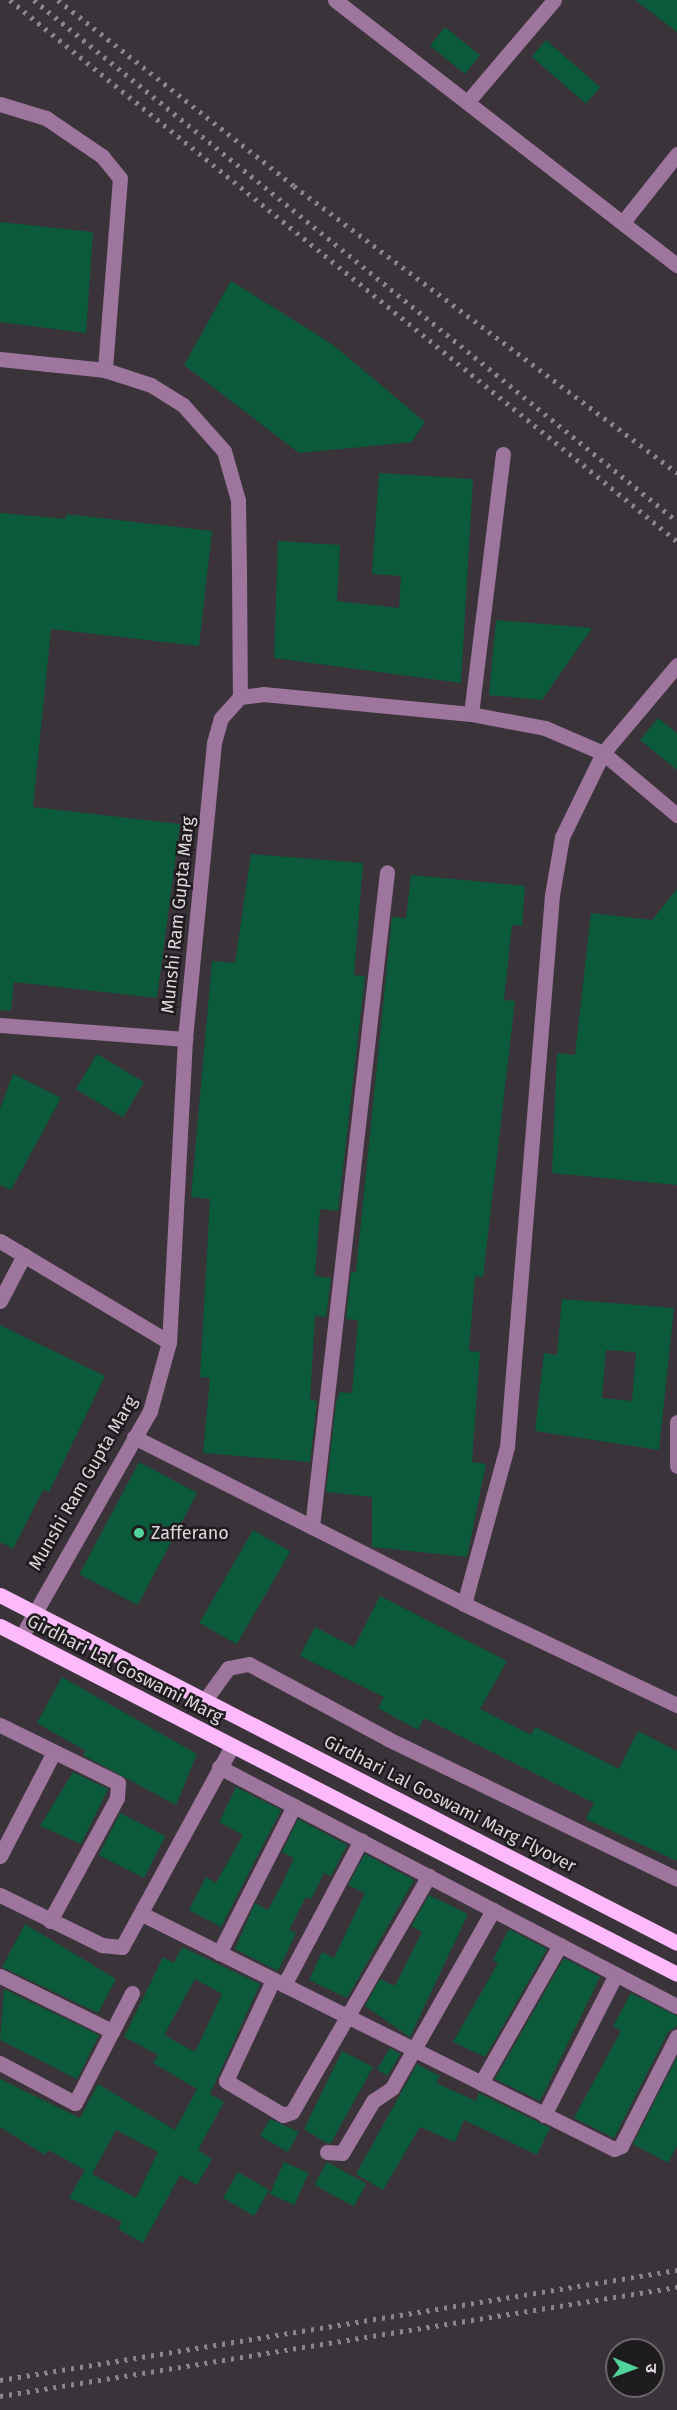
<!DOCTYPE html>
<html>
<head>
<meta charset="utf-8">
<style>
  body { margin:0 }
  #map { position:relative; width:677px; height:2410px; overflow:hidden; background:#3a333a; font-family:"Fira Sans","Noto Sans Devanagari",sans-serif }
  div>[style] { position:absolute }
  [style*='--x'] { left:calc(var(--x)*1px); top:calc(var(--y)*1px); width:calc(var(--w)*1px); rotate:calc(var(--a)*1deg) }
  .building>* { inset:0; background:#0b5a3b; transform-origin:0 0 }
  .minor>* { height:15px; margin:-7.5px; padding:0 7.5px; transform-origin:7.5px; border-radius:7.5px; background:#9d759d }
  .major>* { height:15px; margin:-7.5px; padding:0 7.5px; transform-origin:7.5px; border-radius:7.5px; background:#fcb9fb }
  .rail>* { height:4.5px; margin-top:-2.25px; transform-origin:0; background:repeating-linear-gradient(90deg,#8c868c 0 3px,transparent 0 9px) }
  .dots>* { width:16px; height:16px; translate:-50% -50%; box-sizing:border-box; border:3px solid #1f1c1f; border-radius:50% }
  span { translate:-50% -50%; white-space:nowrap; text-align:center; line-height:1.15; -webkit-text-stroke:5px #1f1c1f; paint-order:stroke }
  .street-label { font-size:18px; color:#dcd7dc }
  .poi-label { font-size:18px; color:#dcd7dc }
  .left { translate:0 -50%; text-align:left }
  .north { position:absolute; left:605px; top:2338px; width:60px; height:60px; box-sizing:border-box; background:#1f1c1f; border:2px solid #6b676b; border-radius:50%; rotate:91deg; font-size:16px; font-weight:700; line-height:24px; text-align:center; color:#dcd7dc }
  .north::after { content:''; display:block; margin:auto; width:21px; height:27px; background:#4fd399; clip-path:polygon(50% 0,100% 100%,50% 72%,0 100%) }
</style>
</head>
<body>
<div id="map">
  <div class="building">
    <div style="clip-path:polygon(635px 0,677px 0,677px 32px)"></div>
    <div style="left:445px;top:27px;width:45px;height:24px;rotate:39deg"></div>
    <div style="left:546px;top:40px;width:72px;height:22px;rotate:41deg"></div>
    <div style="clip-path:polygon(0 222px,93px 232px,86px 333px,0 322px)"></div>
    <div style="clip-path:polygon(231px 281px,332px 344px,425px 422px,412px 442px,299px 453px,184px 365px)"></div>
    <div style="clip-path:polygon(379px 473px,473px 479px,461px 683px,274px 658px,278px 541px,340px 545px,337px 601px,399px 608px,401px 576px,372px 574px)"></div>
    <div style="clip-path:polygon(0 513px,66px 519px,66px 514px,212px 531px,199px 646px,51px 629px,33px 807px,180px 824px,157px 998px,14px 982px,11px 1011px,0 1010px)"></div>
    <div style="clip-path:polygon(496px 620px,592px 628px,542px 700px,489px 695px)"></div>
    <div style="clip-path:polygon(658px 718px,677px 733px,677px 770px,640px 740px)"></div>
    <div style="clip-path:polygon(251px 854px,363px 863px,354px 975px,365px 976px,338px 1211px,320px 1209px,315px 1276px,331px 1278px,326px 1317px,315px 1316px,310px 1400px,317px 1401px,310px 1462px,203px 1453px,210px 1378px,200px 1377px,210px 1199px,191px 1197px,212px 961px,235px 963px)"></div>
    <div style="clip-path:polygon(411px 875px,525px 886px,522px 926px,512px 925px,504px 1000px,515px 1001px,483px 1277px,475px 1276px,469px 1351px,480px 1352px,472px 1462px,486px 1464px,467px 1557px,372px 1547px,372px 1497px,326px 1492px,336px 1403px,340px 1392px,352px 1393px,358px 1320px,346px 1319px,351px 1272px,356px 1272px,392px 917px,406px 918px)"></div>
    <div style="clip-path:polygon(677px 889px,677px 1185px,552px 1173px,557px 1053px,575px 1055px,591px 913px,652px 920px)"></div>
    <div style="left:97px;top:1054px;width:55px;height:41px;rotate:31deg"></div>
    <div style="clip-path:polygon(13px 1074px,61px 1098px,11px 1190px,0 1185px,0 1109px)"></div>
    <div style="clip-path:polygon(evenodd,562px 1299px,674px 1308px,659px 1450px,535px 1431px,544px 1353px,557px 1355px,562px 1299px,606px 1350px,636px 1352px,632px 1401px,602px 1398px,606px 1350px)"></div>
    <div style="clip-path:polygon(0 1325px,105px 1376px,49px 1492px,43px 1490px,13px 1549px,0 1542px)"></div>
    <div style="left:139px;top:1462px;width:66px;height:127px;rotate:28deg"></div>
    <div style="left:253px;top:1530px;width:43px;height:107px;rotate:30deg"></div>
    <div style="clip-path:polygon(380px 1596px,507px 1661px,480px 1709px,531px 1735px,535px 1727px,619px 1769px,638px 1731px,677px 1751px,677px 1861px,586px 1819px,594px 1803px,424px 1718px,418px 1730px,378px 1708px,384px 1697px,300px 1656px,315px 1627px,354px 1647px)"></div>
    <div style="clip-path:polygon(62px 1677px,197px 1754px,176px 1805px,83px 1755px,86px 1751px,37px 1723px)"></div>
    <div style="clip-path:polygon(73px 1772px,108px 1789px,81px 1844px,40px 1826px)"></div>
    <div style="clip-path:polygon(236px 1787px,281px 1810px,221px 1927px,189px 1910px,206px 1877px,216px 1883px,243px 1835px,219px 1822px)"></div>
    <div style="left:120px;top:1813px;width:51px;height:47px;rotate:27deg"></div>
    <div style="clip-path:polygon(298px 1819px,347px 1845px,331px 1876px,324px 1873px,311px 1899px,306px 1897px,289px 1930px,296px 1933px,278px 1971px,235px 1949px,255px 1903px,268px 1910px,282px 1884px,294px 1858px,282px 1852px)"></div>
    <div style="clip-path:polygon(365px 1854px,414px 1880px,347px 1998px,309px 1980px,322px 1952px,334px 1958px,365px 1893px,348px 1885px)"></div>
    <div style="clip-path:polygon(429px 1895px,468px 1914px,410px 2037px,365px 2006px,380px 1979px,395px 1986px,422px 1932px,411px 1926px)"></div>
    <div style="clip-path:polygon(25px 1924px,116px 1979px,98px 2013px,2px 1967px)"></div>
    <div style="clip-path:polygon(509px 1929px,547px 1949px,485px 2057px,453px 2042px,498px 1963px,493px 1960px)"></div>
    <div style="clip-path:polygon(evenodd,182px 1947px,260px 1984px,210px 2094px,224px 2102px,198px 2150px,212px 2159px,197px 2185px,180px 2175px,143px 2243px,118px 2229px,122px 2222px,69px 2198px,85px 2170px,48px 2150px,45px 2155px,0 2127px,0 2079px,80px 2118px,98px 2084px,175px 2130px,197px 2089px,153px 2063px,158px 2055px,124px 2037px,163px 1957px,174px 1963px,182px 1947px,195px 1979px,222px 1994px,195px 2052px,164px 2035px,195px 1979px,182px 1947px,116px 2130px,158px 2152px,136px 2198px,92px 2174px,116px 2130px)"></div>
    <div style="clip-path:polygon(564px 1958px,600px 1977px,540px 2101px,495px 2079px)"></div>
    <div style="clip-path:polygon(4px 1989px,99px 2035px,77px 2079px,0 2040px)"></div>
    <div style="clip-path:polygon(631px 1993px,677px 2016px,677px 2026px,668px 2032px,614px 2138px,574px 2118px,621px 2031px,613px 2026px)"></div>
    <div style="left:390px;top:2048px;width:12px;height:25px;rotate:31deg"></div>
    <div style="clip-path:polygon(342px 2051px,373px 2067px,331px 2143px,326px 2143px,304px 2129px)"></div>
    <div style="clip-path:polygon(677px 2057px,677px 2146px,668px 2163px,633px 2144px)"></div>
    <div style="clip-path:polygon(417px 2064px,440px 2076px,436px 2083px,476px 2101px,479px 2093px,550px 2128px,537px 2155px,464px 2120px,455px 2142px,420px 2127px,383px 2190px,356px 2174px)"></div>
    <div style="clip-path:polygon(270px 2119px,299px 2132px,288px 2152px,260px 2136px)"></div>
    <div style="left:284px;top:2162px;width:27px;height:35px;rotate:24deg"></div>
    <div style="left:327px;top:2162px;width:45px;height:26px;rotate:29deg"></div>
    <div style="left:238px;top:2172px;width:36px;height:30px;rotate:30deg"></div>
  </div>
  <div class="minor">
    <div style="--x:335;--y:0;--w:433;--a:37.8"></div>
    <div style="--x:469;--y:100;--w:131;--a:-49.6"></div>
    <div style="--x:0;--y:104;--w:48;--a:16.9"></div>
    <div style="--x:46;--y:118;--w:68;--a:34.2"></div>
    <div style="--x:102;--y:156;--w:28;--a:51"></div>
    <div style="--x:120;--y:178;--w:193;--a:94.5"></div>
    <div style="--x:623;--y:222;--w:87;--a:-51.5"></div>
    <div style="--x:0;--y:359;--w:106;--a:6"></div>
    <div style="--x:105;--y:370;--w:48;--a:18.1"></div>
    <div style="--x:151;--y:385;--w:38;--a:32"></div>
    <div style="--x:183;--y:405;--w:62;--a:48.3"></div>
    <div style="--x:224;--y:451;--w:51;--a:74.1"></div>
    <div style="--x:238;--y:500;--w:69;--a:89.2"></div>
    <div style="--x:239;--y:569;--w:128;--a:89.6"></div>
    <div style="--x:240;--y:697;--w:28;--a:132"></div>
    <div style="--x:221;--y:718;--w:26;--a:106"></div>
    <div style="--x:214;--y:743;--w:297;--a:95.6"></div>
    <div style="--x:185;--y:1039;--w:303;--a:93"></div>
    <div style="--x:169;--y:1342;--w:72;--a:105.4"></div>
    <div style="--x:150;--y:1411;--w:260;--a:119.7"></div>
    <div style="--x:240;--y:697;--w:23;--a:-7"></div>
    <div style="--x:263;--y:694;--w:209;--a:5.5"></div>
    <div style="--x:471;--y:714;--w:75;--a:10.7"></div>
    <div style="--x:545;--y:728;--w:63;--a:23.3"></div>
    <div style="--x:603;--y:753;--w:97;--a:40"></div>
    <div style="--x:471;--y:714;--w:262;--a:-83"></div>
    <div style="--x:0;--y:1025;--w:186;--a:4.3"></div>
    <div style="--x:0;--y:1241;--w:197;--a:30.9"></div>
    <div style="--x:0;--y:1301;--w:52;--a:-62.4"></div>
    <div style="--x:677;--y:1422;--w:44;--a:90"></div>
    <div style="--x:134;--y:1437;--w:370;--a:26.8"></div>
    <div style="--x:464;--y:1604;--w:163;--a:-74.7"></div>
    <div style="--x:507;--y:1447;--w:554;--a:-85.34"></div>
    <div style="--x:552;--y:895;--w:59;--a:-80.2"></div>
    <div style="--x:562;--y:837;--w:93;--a:-64"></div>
    <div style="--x:603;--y:753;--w:115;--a:-49.9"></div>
    <div style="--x:312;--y:1527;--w:659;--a:-83.47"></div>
    <div style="--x:464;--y:1604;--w:236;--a:25.4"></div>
    <div style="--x:205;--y:1700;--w:39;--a:-54"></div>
    <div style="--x:228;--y:1668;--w:21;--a:-11"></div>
    <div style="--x:249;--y:1664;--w:158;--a:28.3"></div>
    <div style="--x:388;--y:1739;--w:321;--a:25.8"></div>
    <div style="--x:0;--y:1725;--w:131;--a:26.2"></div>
    <div style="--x:118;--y:1783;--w:15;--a:94"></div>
    <div style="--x:117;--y:1798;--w:140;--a:118.6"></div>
    <div style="--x:219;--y:1767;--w:85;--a:27.5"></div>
    <div style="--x:294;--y:1806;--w:165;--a:117"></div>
    <div style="--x:294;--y:1806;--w:432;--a:27.6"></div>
    <div style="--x:0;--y:1856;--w:117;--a:-62.6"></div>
    <div style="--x:0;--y:1895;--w:114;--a:26.1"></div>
    <div style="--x:102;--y:1945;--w:20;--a:6"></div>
    <div style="--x:122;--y:1947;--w:229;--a:-61.3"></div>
    <div style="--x:142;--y:1914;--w:527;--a:26.47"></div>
    <div style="--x:614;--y:2149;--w:8;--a:-23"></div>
    <div style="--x:621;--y:2146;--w:123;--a:-63"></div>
    <div style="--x:0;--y:1976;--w:125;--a:26.2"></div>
    <div style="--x:273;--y:1980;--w:111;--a:115"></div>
    <div style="--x:226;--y:2081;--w:66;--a:30.8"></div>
    <div style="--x:283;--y:2115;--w:9;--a:-18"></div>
    <div style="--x:292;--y:2112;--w:273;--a:-59.9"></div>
    <div style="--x:284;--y:1985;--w:164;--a:-62"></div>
    <div style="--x:0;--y:2063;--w:85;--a:28.1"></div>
    <div style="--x:75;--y:2103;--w:124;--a:-62.6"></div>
    <div style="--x:481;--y:2083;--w:159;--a:-60.2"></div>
    <div style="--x:544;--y:2115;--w:158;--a:-62.9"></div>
    <div style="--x:327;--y:2152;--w:15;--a:4"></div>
    <div style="--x:342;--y:2153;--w:61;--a:-59.2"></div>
    <div style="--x:373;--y:2101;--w:23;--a:-34"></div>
    <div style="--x:392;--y:2088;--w:205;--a:-60.4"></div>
  </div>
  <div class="major">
    <div style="--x:0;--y:1595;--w:761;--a:27.2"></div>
    <div style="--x:0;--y:1626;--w:761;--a:27.2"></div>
  </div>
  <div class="rail">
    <div style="--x:10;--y:0;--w:859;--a:39.05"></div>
    <div style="--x:34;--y:0;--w:828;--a:39.02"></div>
    <div style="--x:58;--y:0;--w:300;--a:38.2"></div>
    <div style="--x:294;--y:186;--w:479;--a:36.8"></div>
    <div style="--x:0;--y:2380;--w:686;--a:-9.23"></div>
    <div style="--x:0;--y:2396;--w:686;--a:-9.15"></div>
  </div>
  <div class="dots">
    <div style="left:139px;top:1533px;background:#4fd399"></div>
  </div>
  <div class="street-label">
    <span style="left:178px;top:915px;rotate:-84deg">Munshi Ram Gupta Marg</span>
    <span style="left:83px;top:1483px;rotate:-60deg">Munshi Ram Gupta Marg</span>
    <span style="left:125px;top:1669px;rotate:27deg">Girdhari Lal Goswami Marg</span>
    <span style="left:450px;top:1804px;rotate:27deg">Girdhari Lal Goswami Marg Flyover</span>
  </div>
  <div class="poi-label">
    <span class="left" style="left:151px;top:1533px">Zafferano</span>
  </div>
  <div class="north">उ</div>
</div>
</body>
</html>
